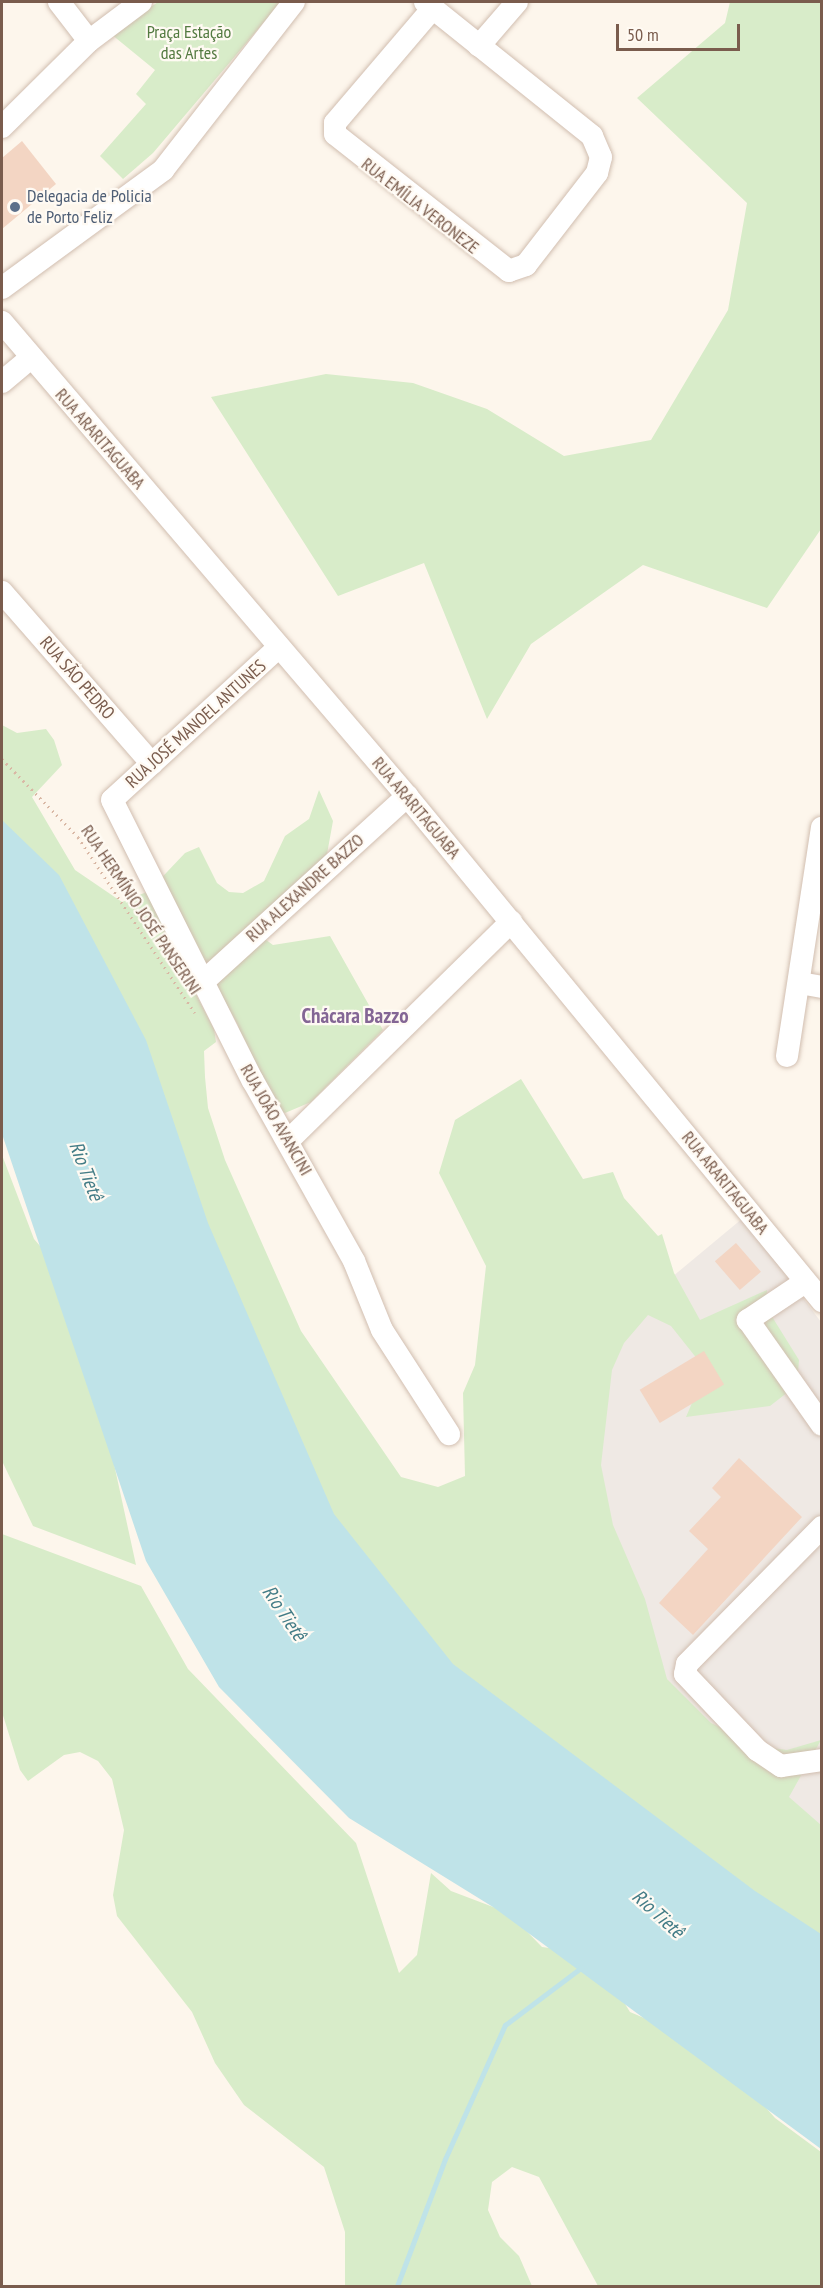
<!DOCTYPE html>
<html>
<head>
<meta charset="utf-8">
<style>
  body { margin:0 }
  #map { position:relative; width:823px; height:2288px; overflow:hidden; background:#fdf6ec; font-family:"PT Sans Narrow",sans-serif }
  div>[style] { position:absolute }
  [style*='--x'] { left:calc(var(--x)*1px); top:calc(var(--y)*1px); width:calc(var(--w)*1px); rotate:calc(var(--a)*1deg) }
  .industrial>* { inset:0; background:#efe9e4 }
  .green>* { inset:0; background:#d8ecc9 }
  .water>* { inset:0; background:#bfe3e8 }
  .stream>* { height:5px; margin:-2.5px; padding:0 2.5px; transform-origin:2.5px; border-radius:2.5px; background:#bfe3e8 }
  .building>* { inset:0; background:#f3d5c3; transform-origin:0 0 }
  .path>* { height:3px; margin-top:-1.5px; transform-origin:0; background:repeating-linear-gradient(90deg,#d9b8a5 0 1.5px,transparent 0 6px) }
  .roads { filter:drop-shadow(0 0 2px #d1beb0) drop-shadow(0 0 2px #d1beb0) }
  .minor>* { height:22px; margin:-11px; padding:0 11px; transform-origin:11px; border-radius:11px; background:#fff }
  .dots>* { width:16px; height:16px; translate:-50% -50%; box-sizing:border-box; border:3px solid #fffaf3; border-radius:50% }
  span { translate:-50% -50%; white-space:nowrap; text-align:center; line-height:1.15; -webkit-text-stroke:4.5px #fffaf3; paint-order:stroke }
  .park-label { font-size:18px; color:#537a41 }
  .service-label { font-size:18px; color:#4e5e75 }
  .left { translate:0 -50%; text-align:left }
  .street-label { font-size:18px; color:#7a5c4d }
  .water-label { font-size:20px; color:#437c86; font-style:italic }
  .quarter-label { font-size:21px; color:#846695; font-weight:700 }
  .frame { position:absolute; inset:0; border:3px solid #7a5c4d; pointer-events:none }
  .scale { position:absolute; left:616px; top:24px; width:124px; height:27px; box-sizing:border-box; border:3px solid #7a5c4d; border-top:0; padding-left:8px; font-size:18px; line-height:21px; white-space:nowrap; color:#7a5c4d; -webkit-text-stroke:4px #fffaf3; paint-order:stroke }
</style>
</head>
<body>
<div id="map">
  <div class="industrial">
    <div style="clip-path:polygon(743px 1218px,821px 1322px,821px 1859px,653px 1708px,593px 1576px,601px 1336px)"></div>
  </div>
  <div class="green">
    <div style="clip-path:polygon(158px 2px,281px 2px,153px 153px,123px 179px,100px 156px,146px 104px,136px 94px,155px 70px,111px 34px)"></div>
    <div style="clip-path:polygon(730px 2px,821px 2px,821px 529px,767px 608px,643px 565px,531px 644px,487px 719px,424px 563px,338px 596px,211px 397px,326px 374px,413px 383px,487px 409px,564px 456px,651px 440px,728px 310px,747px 203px,637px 98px,725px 23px)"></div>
    <div style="clip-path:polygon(2px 725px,17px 733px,46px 729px,54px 740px,62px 765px,32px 797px,75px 870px,122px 902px,149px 891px,185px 853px,199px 847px,217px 883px,229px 892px,243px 893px,264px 881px,285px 836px,309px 819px,319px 790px,333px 821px,327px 854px,258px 934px,273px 945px,330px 936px,383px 1030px,311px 1102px,285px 1113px,272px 1106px,244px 1057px,238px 1025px,222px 997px,193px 975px,189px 981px,214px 1029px,216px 1042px,204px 1051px,205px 1077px,208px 1108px,225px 1160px,301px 1331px,401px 1477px,438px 1487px,465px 1476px,463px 1393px,475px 1365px,486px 1266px,439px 1173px,455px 1120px,521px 1079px,583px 1179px,613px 1172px,624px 1198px,658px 1236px,662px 1234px,674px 1273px,700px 1320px,767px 1290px,766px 1307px,799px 1360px,797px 1385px,770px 1406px,686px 1417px,700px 1384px,698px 1360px,671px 1326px,648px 1315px,624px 1343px,612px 1370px,601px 1465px,613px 1525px,645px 1599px,667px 1679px,711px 1723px,764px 1747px,787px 1750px,821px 1740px,789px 1797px,821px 1825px,821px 1958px,375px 1645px,2px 885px)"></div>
    <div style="clip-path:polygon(2px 1155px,34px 1239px,47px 1254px,104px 1418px,136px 1565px,33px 1526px,3px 1463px)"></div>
    <div style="clip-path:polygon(2px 1534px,141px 1586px,188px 1669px,356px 1843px,399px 1973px,417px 1955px,431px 1873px,451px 1891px,509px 1913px,542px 1947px,594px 1954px,630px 2012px,712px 2047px,775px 2118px,821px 2152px,821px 2286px,598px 2286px,539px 2177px,512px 2167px,492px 2182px,488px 2210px,500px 2237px,519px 2256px,532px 2286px,345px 2286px,345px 2232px,324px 2167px,244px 2105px,215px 2063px,192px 2012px,117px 1916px,113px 1895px,124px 1830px,112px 1779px,98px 1761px,80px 1752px,64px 1755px,28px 1781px,20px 1770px,2px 1712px)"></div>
  </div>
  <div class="water">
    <div style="clip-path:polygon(2px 820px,59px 875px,146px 1040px,208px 1223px,334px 1514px,453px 1664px,755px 1891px,821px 1934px,821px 2149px,493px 1907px,349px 1818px,219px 1687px,146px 1561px,2px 1134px)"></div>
  </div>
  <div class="stream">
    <div style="--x:397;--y:2286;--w:136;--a:-69.3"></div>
    <div style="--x:445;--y:2159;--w:147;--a:-65.9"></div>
    <div style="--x:505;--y:2025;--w:96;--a:-37"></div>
  </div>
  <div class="building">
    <div style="clip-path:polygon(22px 141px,56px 184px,2px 229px,2px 158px)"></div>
    <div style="left:736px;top:1243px;width:38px;height:28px;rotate:49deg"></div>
    <div style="left:704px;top:1351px;width:39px;height:75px;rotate:59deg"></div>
    <div style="clip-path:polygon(739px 1458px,802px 1517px,693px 1635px,659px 1603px,708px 1549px,689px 1531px,721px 1497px,712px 1488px)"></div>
  </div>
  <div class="path">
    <div style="--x:2;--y:759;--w:109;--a:45.7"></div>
    <div style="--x:78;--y:837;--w:211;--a:56.4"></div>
  </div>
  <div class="roads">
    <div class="minor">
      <div style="--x:59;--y:2;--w:49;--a:52.4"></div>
      <div style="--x:425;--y:2;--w:214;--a:38.7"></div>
      <div style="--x:592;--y:136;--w:23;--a:67"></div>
      <div style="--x:601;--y:157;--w:16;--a:104"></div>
      <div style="--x:597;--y:173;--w:116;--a:127.7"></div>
      <div style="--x:526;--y:265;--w:18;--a:161"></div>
      <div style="--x:509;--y:271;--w:221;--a:-141.8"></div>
      <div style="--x:335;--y:134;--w:11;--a:-90"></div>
      <div style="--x:335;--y:123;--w:151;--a:-49.6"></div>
      <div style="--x:479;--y:46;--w:58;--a:-49.2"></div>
      <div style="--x:2;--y:127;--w:122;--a:-44.7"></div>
      <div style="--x:89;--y:41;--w:65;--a:-36.9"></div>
      <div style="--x:2;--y:288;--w:200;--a:-36.2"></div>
      <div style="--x:163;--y:170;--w:213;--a:-52.1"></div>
      <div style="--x:2;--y:322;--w:623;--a:49.49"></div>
      <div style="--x:407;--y:796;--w:654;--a:50.59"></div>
      <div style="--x:2;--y:382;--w:38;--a:-40"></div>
      <div style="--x:2;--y:592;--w:228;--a:48.9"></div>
      <div style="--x:279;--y:647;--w:226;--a:137.5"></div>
      <div style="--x:112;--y:800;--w:314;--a:63.4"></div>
      <div style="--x:253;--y:1081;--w:206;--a:60.7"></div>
      <div style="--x:354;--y:1261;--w:74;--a:67.9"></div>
      <div style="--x:382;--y:1330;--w:124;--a:57.2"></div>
      <div style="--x:204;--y:981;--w:275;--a:-42.3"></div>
      <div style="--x:800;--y:983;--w:22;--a:10"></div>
      <div style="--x:787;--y:1056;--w:231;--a:-81.3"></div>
      <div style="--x:288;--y:1141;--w:313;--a:-44.5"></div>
      <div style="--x:805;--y:1282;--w:69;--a:146.3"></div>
      <div style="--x:748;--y:1320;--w:128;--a:54.8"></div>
      <div style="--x:822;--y:1527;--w:192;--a:134.6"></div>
      <div style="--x:687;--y:1664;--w:10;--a:101"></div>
      <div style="--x:685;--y:1674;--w:105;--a:46.5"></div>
      <div style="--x:757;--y:1750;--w:29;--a:34"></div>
      <div style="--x:781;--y:1766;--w:41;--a:-8.3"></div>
    </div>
  </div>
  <div class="dots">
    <div style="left:15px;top:207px;background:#5c6f8a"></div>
  </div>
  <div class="park-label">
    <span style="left:189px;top:43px">Praça Estação<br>das Artes</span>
  </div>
  <div class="service-label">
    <span class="left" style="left:27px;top:207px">Delegacia de Policia<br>de Porto Feliz</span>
  </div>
  <div class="street-label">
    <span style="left:420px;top:206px;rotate:38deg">RUA EMÍLIA VERONEZE</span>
    <span style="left:100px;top:439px;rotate:49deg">RUA ARARITAGUABA</span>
    <span style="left:77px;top:678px;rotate:49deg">RUA SÃO PEDRO</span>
    <span style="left:196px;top:724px;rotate:-42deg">RUA JOSÉ MANOEL ANTUNES</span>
    <span style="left:416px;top:808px;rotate:50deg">RUA ARARITAGUABA</span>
    <span style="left:305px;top:888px;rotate:-42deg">RUA ALEXANDRE BAZZO</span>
    <span style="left:141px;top:910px;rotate:56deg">RUA HERMÍNIO JOSÉ PANSERINI</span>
    <span style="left:276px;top:1120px;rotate:60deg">RUA JOÃO AVANCINI</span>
    <span style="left:725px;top:1183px;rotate:51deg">RUA ARARITAGUABA</span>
  </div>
  <div class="water-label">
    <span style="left:86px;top:1171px;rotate:69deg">Rio Tietê</span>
    <span style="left:284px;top:1613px;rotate:56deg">Rio Tietê</span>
    <span style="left:658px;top:1914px;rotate:42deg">Rio Tietê</span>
  </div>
  <div class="quarter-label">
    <span style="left:355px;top:1016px">Chácara Bazzo</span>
  </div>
  <div class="frame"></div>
  <div class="scale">50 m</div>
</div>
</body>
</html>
